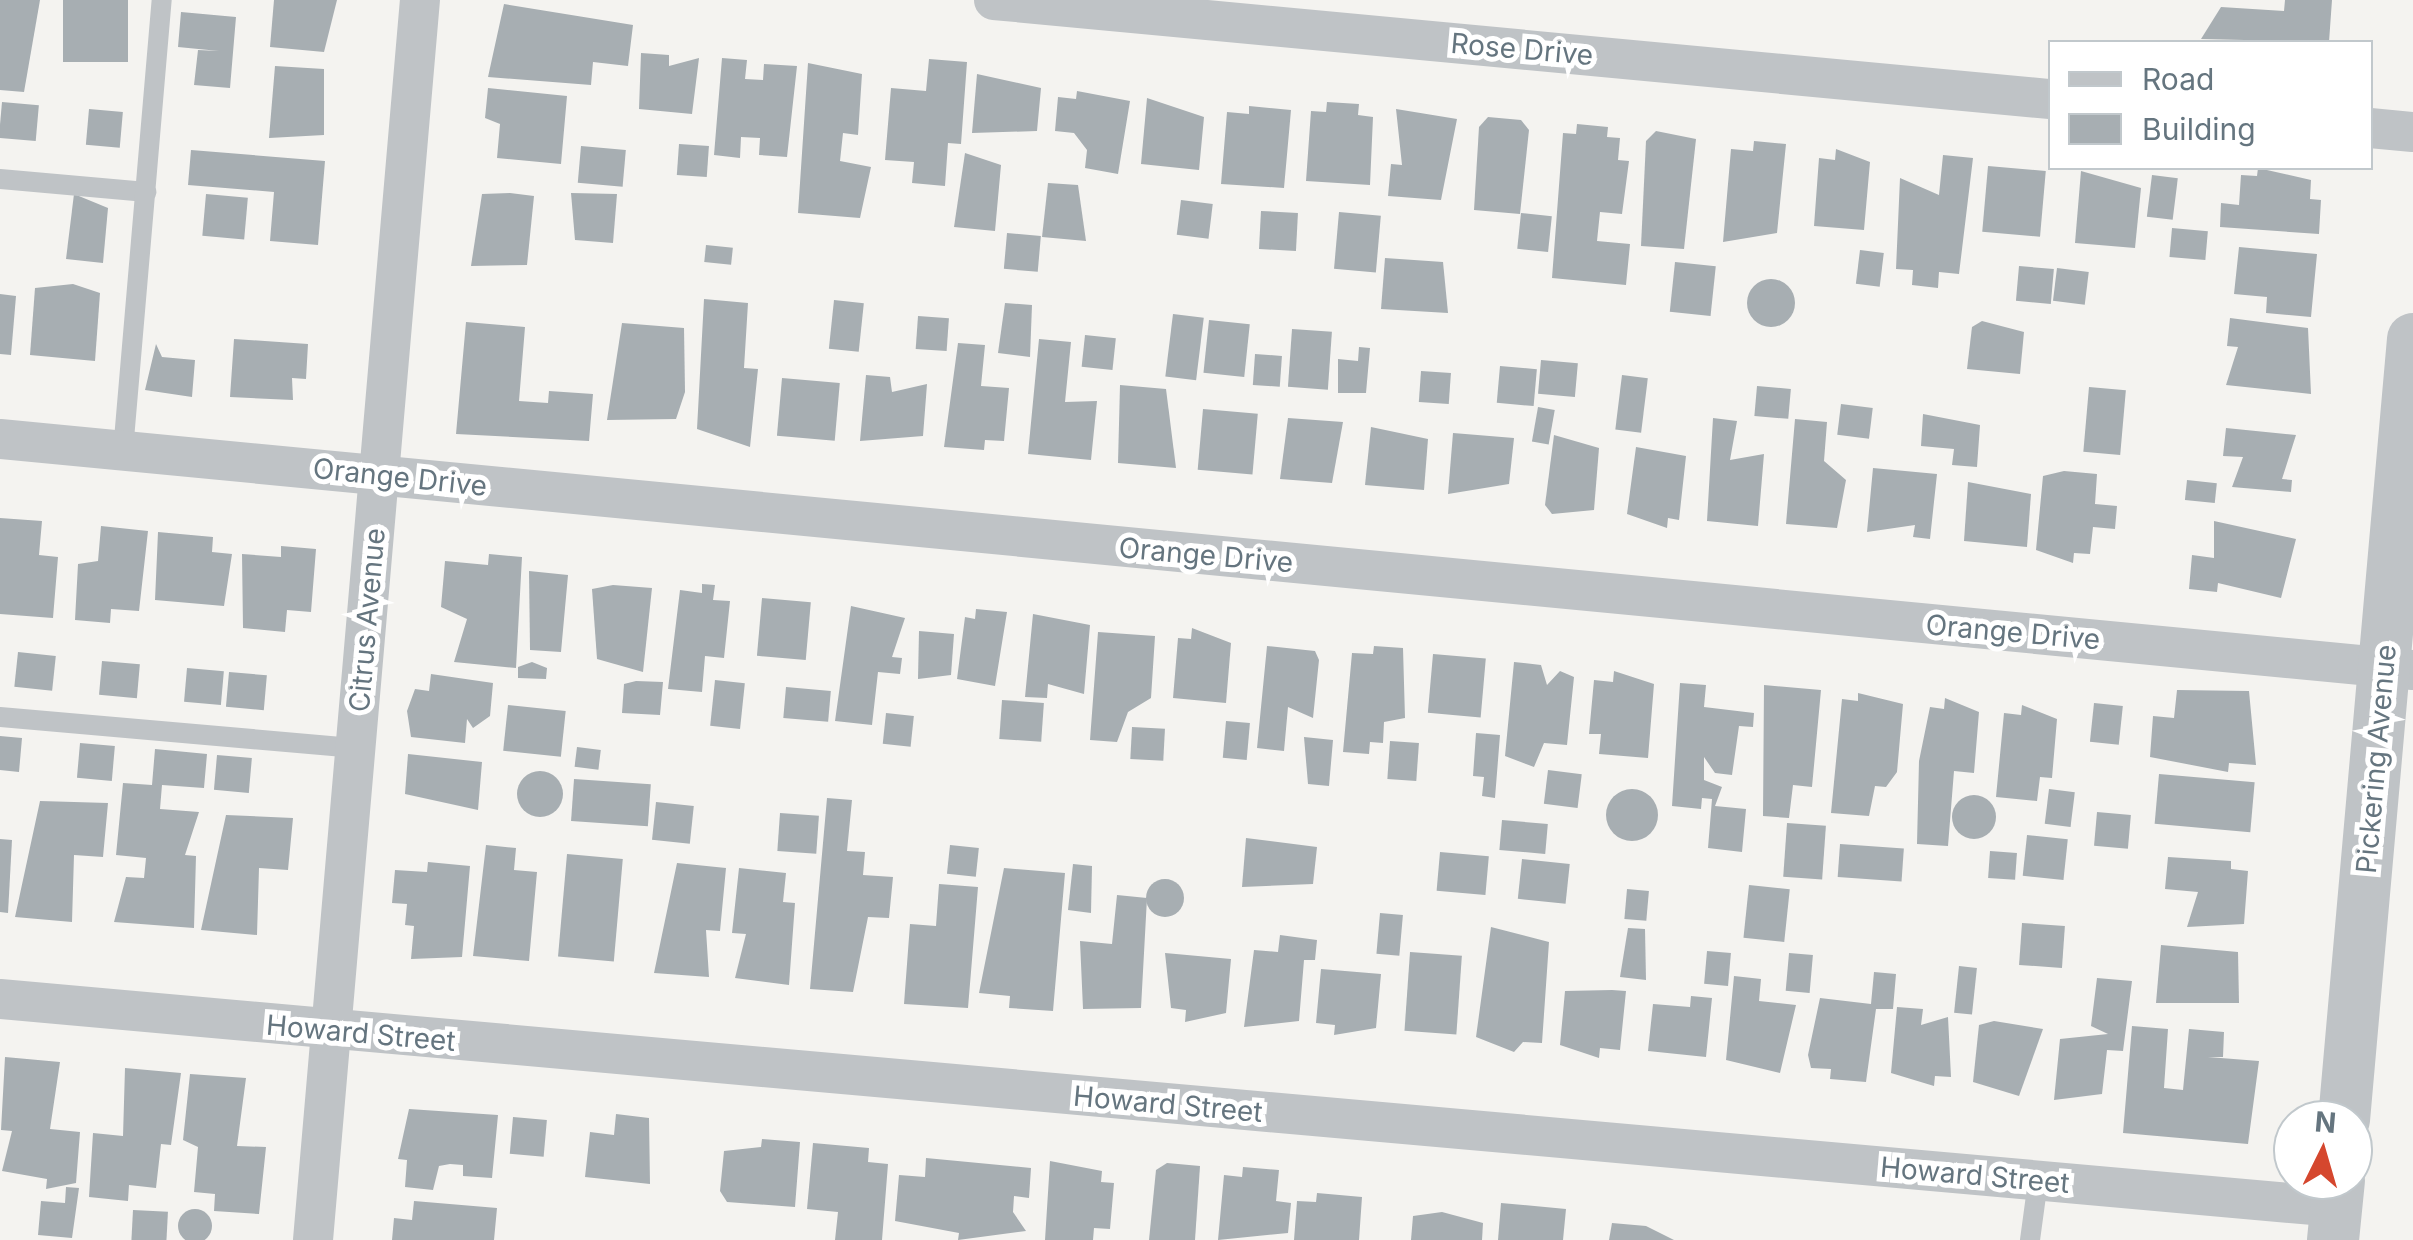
<!DOCTYPE html>
<html>
<head>
<meta charset="utf-8">
<style>
  body { margin:0 }
  #map { position:relative; width:2413px; height:1240px; overflow:hidden; background:#f4f3f0; font-family:Inter,sans-serif }
  div>[style] { position:absolute }
  [style*='--x'] { left:calc(var(--x)*1px); top:calc(var(--y)*1px); width:calc(var(--w)*1px); rotate:calc(var(--a)*1deg) }
  .building>* { inset:0; background:#a7aeb2; transform-origin:0 0 }
  .round { border-radius:50% }
  .service>* { height:20px; margin:-10px; padding:0 10px; transform-origin:10px; border-radius:10px; background:#bfc3c6 }
  .minor>* { height:40px; margin:-20px; padding:0 20px; transform-origin:20px; border-radius:20px; background:#bfc3c6 }
  .tertiary>* { height:52px; margin:-26px; padding:0 26px; transform-origin:26px; border-radius:26px; background:#bfc3c6 }
  span { translate:-50% -50%; white-space:nowrap; text-align:center; line-height:1.15; -webkit-text-stroke:10px #fff; paint-order:stroke }
  .street-label { font-size:28px; color:#65757f }
  .legend { position:absolute; left:2048px; top:40px; width:325px; height:130px; box-sizing:border-box; background:#fff; border:2px solid #c1c8cc; margin:0; padding:12px 18px; list-style:none; font-size:30px; color:#65757f }
  .legend li { display:flex; align-items:center; gap:20px; height:50px }
  .legend b { width:50px; border:2px solid #c1c8cc }
  .north { position:absolute; left:2273px; top:1100px; width:100px; height:100px; box-sizing:border-box; background:#fff; border:2px solid #c1c8cc; border-radius:50%; rotate:5deg; font-size:28px; font-weight:700; line-height:40px; text-align:center; color:#65757f }
  .north::after { content:''; display:block; margin:auto; width:35px; height:45px; background:#d5472e; clip-path:polygon(50% 0,100% 100%,50% 72%,0 100%) }
</style>
</head>
<body>
<div id="map">
  <div class="building">
    <div style="clip-path:polygon(0 0,40px 0,24px 92px,0 90px)"></div>
    <div style="left:63px;top:0;width:65px;height:62px"></div>
    <div style="clip-path:polygon(274px 0,337px 0,324px 52px,270px 47px)"></div>
    <div style="clip-path:polygon(2285px 0,2332px 0,2329px 42px,2201px 39px,2221px 7px,2284px 11px)"></div>
    <div style="clip-path:polygon(504px 4px,633px 25px,628px 66px,593px 62px,591px 85px,488px 77px)"></div>
    <div style="clip-path:polygon(181px 12px,236px 17px,230px 88px,194px 85px,198px 50px,219px 51px,178px 47px)"></div>
    <div style="clip-path:polygon(641px 53px,669px 55px,669px 66px,699px 58px,692px 114px,639px 109px)"></div>
    <div style="clip-path:polygon(722px 58px,747px 60px,745px 79px,763px 80px,764px 64px,797px 66px,787px 157px,759px 155px,760px 138px,741px 137px,740px 158px,714px 155px)"></div>
    <div style="clip-path:polygon(929px 59px,967px 62px,961px 144px,948px 143px,945px 186px,912px 183px,914px 162px,885px 160px,891px 88px,926px 91px)"></div>
    <div style="clip-path:polygon(808px 63px,862px 74px,858px 135px,843px 133px,840px 161px,871px 167px,860px 218px,798px 213px)"></div>
    <div style="clip-path:polygon(275px 66px,324px 69px,324px 135px,269px 138px)"></div>
    <div style="clip-path:polygon(977px 74px,1041px 88px,1037px 131px,972px 133px)"></div>
    <div style="clip-path:polygon(488px 88px,567px 96px,561px 164px,497px 158px,500px 124px,485px 118px)"></div>
    <div style="clip-path:polygon(1077px 91px,1130px 101px,1118px 174px,1085px 168px,1087px 150px,1074px 133px,1055px 131px,1058px 97px,1076px 99px)"></div>
    <div style="clip-path:polygon(1147px 98px,1204px 117px,1199px 170px,1141px 164px)"></div>
    <div style="left:2px;top:102px;width:37px;height:36px;rotate:5deg"></div>
    <div style="clip-path:polygon(1327px 102px,1359px 104px,1358px 115px,1373px 117px,1370px 185px,1306px 181px,1311px 111px,1326px 112px)"></div>
    <div style="clip-path:polygon(1249px 106px,1291px 110px,1284px 188px,1221px 184px,1227px 112px,1249px 114px)"></div>
    <div style="left:89px;top:109px;width:34px;height:36px;rotate:5deg"></div>
    <div style="clip-path:polygon(1396px 109px,1457px 119px,1441px 200px,1388px 196px,1391px 164px,1402px 165px)"></div>
    <div style="clip-path:polygon(1488px 117px,1521px 120px,1529px 130px,1520px 214px,1474px 210px,1479px 127px)"></div>
    <div style="clip-path:polygon(1577px 124px,1608px 127px,1607px 137px,1620px 138px,1618px 160px,1629px 161px,1622px 214px,1600px 212px,1597px 241px,1630px 244px,1626px 285px,1552px 278px,1563px 133px,1576px 134px)"></div>
    <div style="clip-path:polygon(1656px 131px,1696px 139px,1684px 249px,1641px 246px,1646px 141px)"></div>
    <div style="clip-path:polygon(1754px 141px,1786px 144px,1777px 233px,1723px 242px,1731px 149px,1753px 151px)"></div>
    <div style="left:679px;top:144px;width:30px;height:31px;rotate:4deg"></div>
    <div style="left:581px;top:146px;width:45px;height:37px;rotate:5deg"></div>
    <div style="clip-path:polygon(1836px 149px,1870px 162px,1864px 230px,1814px 226px,1819px 158px,1835px 160px)"></div>
    <div style="clip-path:polygon(191px 150px,325px 161px,318px 245px,270px 241px,274px 192px,188px 185px)"></div>
    <div style="clip-path:polygon(965px 153px,1001px 165px,995px 231px,954px 227px)"></div>
    <div style="clip-path:polygon(1943px 155px,1973px 158px,1959px 274px,1939px 272px,1938px 288px,1912px 285px,1913px 270px,1896px 269px,1900px 178px,1939px 195px)"></div>
    <div style="left:1988px;top:166px;width:58px;height:66px;rotate:5deg"></div>
    <div style="clip-path:polygon(2258px 168px,2311px 180px,2310px 199px,2321px 200px,2319px 234px,2220px 227px,2221px 203px,2239px 205px,2241px 175px,2257px 176px)"></div>
    <div style="clip-path:polygon(2081px 171px,2141px 188px,2135px 248px,2075px 243px)"></div>
    <div style="left:2152px;top:175px;width:26px;height:42px;rotate:7deg"></div>
    <div style="clip-path:polygon(1048px 183px,1078px 185px,1086px 241px,1042px 237px)"></div>
    <div style="clip-path:polygon(510px 193px,534px 196px,527px 265px,471px 266px,482px 194px)"></div>
    <div style="clip-path:polygon(571px 193px,617px 194px,613px 243px,575px 240px)"></div>
    <div style="clip-path:polygon(74px 194px,108px 208px,103px 263px,66px 259px)"></div>
    <div style="left:206px;top:194px;width:42px;height:42px;rotate:5deg"></div>
    <div style="left:1181px;top:200px;width:32px;height:35px;rotate:7deg"></div>
    <div style="left:1261px;top:211px;width:37px;height:38px;rotate:3deg"></div>
    <div style="left:1339px;top:212px;width:42px;height:57px;rotate:5deg"></div>
    <div style="left:1521px;top:213px;width:31px;height:36px;rotate:6deg"></div>
    <div style="left:2172px;top:228px;width:36px;height:29px;rotate:5deg"></div>
    <div style="left:1007px;top:233px;width:34px;height:36px;rotate:5deg"></div>
    <div style="left:706px;top:245px;width:27px;height:17px;rotate:6deg"></div>
    <div style="clip-path:polygon(2239px 247px,2317px 254px,2311px 317px,2266px 313px,2267px 297px,2234px 294px)"></div>
    <div style="left:1860px;top:250px;width:24px;height:34px;rotate:7deg"></div>
    <div style="clip-path:polygon(1385px 258px,1443px 262px,1448px 313px,1381px 309px)"></div>
    <div style="left:1675px;top:262px;width:41px;height:50px;rotate:6deg"></div>
    <div style="left:2019px;top:266px;width:35px;height:35px;rotate:5deg"></div>
    <div style="left:2057px;top:268px;width:32px;height:33px;rotate:7deg"></div>
    <div class="round" style="left:1747px;top:279px;width:48px;height:48px"></div>
    <div style="clip-path:polygon(73px 284px,100px 293px,95px 361px,30px 355px,35px 288px)"></div>
    <div style="clip-path:polygon(0 294px,16px 296px,11px 355px,0 354px)"></div>
    <div style="clip-path:polygon(704px 299px,748px 303px,744px 368px,758px 369px,750px 447px,697px 429px)"></div>
    <div style="left:834px;top:300px;width:30px;height:49px;rotate:6deg"></div>
    <div style="clip-path:polygon(1005px 303px,1032px 305px,1030px 357px,998px 353px)"></div>
    <div style="left:1173px;top:314px;width:31px;height:63px;rotate:7deg"></div>
    <div style="left:918px;top:316px;width:31px;height:33px;rotate:4deg"></div>
    <div style="clip-path:polygon(2230px 318px,2308px 328px,2311px 394px,2226px 385px,2238px 347px,2227px 346px)"></div>
    <div style="left:1209px;top:320px;width:41px;height:53px;rotate:6deg"></div>
    <div style="clip-path:polygon(1982px 321px,2024px 332px,2020px 374px,1967px 369px,1972px 327px)"></div>
    <div style="clip-path:polygon(466px 322px,525px 327px,519px 401px,548px 403px,549px 391px,593px 394px,589px 441px,456px 434px)"></div>
    <div style="clip-path:polygon(622px 323px,684px 328px,685px 392px,676px 419px,607px 420px)"></div>
    <div style="left:1292px;top:329px;width:40px;height:58px;rotate:4deg"></div>
    <div style="left:1085px;top:335px;width:31px;height:32px;rotate:6deg"></div>
    <div style="clip-path:polygon(234px 339px,308px 344px,306px 379px,292px 378px,293px 400px,230px 397px)"></div>
    <div style="clip-path:polygon(1039px 339px,1071px 342px,1065px 402px,1097px 401px,1091px 460px,1028px 454px)"></div>
    <div style="clip-path:polygon(958px 343px,985px 345px,981px 386px,1009px 388px,1004px 441px,985px 440px,984px 450px,944px 447px)"></div>
    <div style="clip-path:polygon(156px 344px,162px 357px,195px 360px,192px 397px,145px 390px)"></div>
    <div style="clip-path:polygon(1359px 347px,1370px 348px,1366px 393px,1338px 393px,1338px 359px,1358px 361px)"></div>
    <div style="left:1255px;top:354px;width:27px;height:31px;rotate:4deg"></div>
    <div style="left:1541px;top:360px;width:37px;height:34px;rotate:5deg"></div>
    <div style="left:1500px;top:366px;width:37px;height:37px;rotate:5deg"></div>
    <div style="left:1421px;top:371px;width:30px;height:31px;rotate:4deg"></div>
    <div style="clip-path:polygon(866px 375px,890px 377px,892px 392px,927px 384px,923px 436px,860px 441px)"></div>
    <div style="left:1622px;top:375px;width:26px;height:55px;rotate:7deg"></div>
    <div style="left:782px;top:378px;width:58px;height:58px;rotate:5deg"></div>
    <div style="clip-path:polygon(1120px 385px,1166px 389px,1176px 468px,1118px 463px)"></div>
    <div style="left:1757px;top:386px;width:34px;height:30px;rotate:5deg"></div>
    <div style="left:2089px;top:387px;width:37px;height:65px;rotate:5deg"></div>
    <div style="left:1841px;top:404px;width:32px;height:31px;rotate:7deg"></div>
    <div style="left:1538px;top:407px;width:17px;height:35px;rotate:10deg"></div>
    <div style="left:1203px;top:409px;width:55px;height:61px;rotate:5deg"></div>
    <div style="clip-path:polygon(1923px 414px,1980px 425px,1977px 467px,1952px 465px,1954px 449px,1921px 446px)"></div>
    <div style="clip-path:polygon(1288px 418px,1343px 422px,1332px 483px,1280px 479px)"></div>
    <div style="clip-path:polygon(1713px 418px,1737px 421px,1730px 460px,1764px 454px,1758px 526px,1707px 521px)"></div>
    <div style="clip-path:polygon(1795px 419px,1827px 422px,1824px 461px,1846px 480px,1837px 528px,1786px 524px)"></div>
    <div style="clip-path:polygon(1371px 427px,1428px 439px,1424px 490px,1365px 485px)"></div>
    <div style="clip-path:polygon(2226px 428px,2296px 435px,2282px 479px,2292px 480px,2291px 492px,2232px 487px,2243px 457px,2223px 456px)"></div>
    <div style="clip-path:polygon(1453px 433px,1514px 438px,1509px 484px,1448px 494px)"></div>
    <div style="clip-path:polygon(1554px 435px,1599px 448px,1594px 510px,1552px 514px,1545px 505px)"></div>
    <div style="clip-path:polygon(1636px 447px,1686px 456px,1679px 520px,1668px 518px,1667px 528px,1627px 514px)"></div>
    <div style="clip-path:polygon(1873px 468px,1937px 474px,1930px 539px,1913px 537px,1915px 525px,1867px 532px)"></div>
    <div style="clip-path:polygon(2064px 471px,2097px 474px,2095px 504px,2117px 506px,2115px 529px,2093px 527px,2090px 554px,2074px 553px,2073px 563px,2036px 550px,2043px 476px)"></div>
    <div style="left:2187px;top:480px;width:30px;height:20px;rotate:6deg"></div>
    <div style="clip-path:polygon(1968px 482px,2031px 494px,2027px 547px,1964px 541px)"></div>
    <div style="clip-path:polygon(0 518px,42px 521px,39px 555px,58px 557px,53px 618px,0 614px)"></div>
    <div style="clip-path:polygon(2214px 521px,2296px 539px,2281px 598px,2218px 583px,2217px 592px,2189px 589px,2192px 555px,2214px 558px)"></div>
    <div style="clip-path:polygon(101px 526px,148px 531px,139px 611px,111px 609px,110px 623px,75px 620px,78px 564px,98px 561px)"></div>
    <div style="clip-path:polygon(158px 532px,213px 537px,212px 552px,232px 554px,224px 606px,155px 600px)"></div>
    <div style="clip-path:polygon(281px 546px,316px 549px,311px 612px,287px 610px,285px 632px,243px 628px,242px 554px,281px 557px)"></div>
    <div style="clip-path:polygon(489px 554px,522px 557px,516px 668px,454px 662px,467px 619px,441px 607px,445px 561px,488px 565px)"></div>
    <div style="clip-path:polygon(529px 571px,568px 575px,561px 652px,530px 650px)"></div>
    <div style="clip-path:polygon(702px 584px,715px 585px,713px 600px,730px 601px,724px 658px,705px 656px,702px 692px,668px 689px,680px 590px,702px 593px)"></div>
    <div style="clip-path:polygon(613px 585px,652px 588px,643px 672px,597px 659px,592px 589px)"></div>
    <div style="left:762px;top:598px;width:49px;height:58px;rotate:5deg"></div>
    <div style="clip-path:polygon(851px 606px,905px 618px,892px 657px,902px 658px,900px 674px,878px 672px,872px 725px,835px 721px)"></div>
    <div style="clip-path:polygon(976px 609px,1007px 612px,995px 686px,957px 679px,965px 617px,975px 619px)"></div>
    <div style="clip-path:polygon(1033px 614px,1090px 625px,1084px 694px,1048px 684px,1047px 698px,1025px 697px)"></div>
    <div style="clip-path:polygon(1192px 628px,1231px 643px,1226px 703px,1173px 698px,1178px 638px,1191px 639px)"></div>
    <div style="clip-path:polygon(919px 631px,954px 634px,951px 675px,918px 679px)"></div>
    <div style="clip-path:polygon(1098px 632px,1155px 636px,1151px 698px,1128px 712px,1117px 742px,1090px 740px)"></div>
    <div style="clip-path:polygon(1267px 646px,1315px 651px,1319px 660px,1313px 718px,1288px 707px,1284px 751px,1257px 748px)"></div>
    <div style="clip-path:polygon(1374px 646px,1403px 648px,1405px 718px,1384px 722px,1383px 743px,1370px 742px,1369px 754px,1343px 752px,1352px 653px,1373px 654px)"></div>
    <div style="left:18px;top:652px;width:38px;height:35px;rotate:6deg"></div>
    <div style="left:1433px;top:654px;width:53px;height:59px;rotate:5deg"></div>
    <div style="left:102px;top:661px;width:38px;height:34px;rotate:5deg"></div>
    <div style="clip-path:polygon(532px 662px,547px 668px,546px 679px,518px 678px,518px 667px)"></div>
    <div style="clip-path:polygon(1514px 662px,1541px 665px,1547px 685px,1560px 671px,1574px 677px,1567px 745px,1544px 743px,1534px 767px,1505px 756px)"></div>
    <div style="left:187px;top:668px;width:37px;height:34px;rotate:5deg"></div>
    <div style="clip-path:polygon(1614px 671px,1654px 684px,1648px 758px,1599px 754px,1601px 734px,1589px 734px,1594px 680px,1613px 682px)"></div>
    <div style="left:229px;top:672px;width:38px;height:35px;rotate:5deg"></div>
    <div style="clip-path:polygon(431px 674px,493px 683px,490px 716px,473px 728px,467px 719px,465px 743px,411px 737px,407px 711px,415px 689px,429px 691px)"></div>
    <div style="left:715px;top:680px;width:30px;height:46px;rotate:6deg"></div>
    <div style="clip-path:polygon(636px 681px,663px 682px,660px 715px,622px 713px,624px 684px)"></div>
    <div style="clip-path:polygon(1680px 683px,1706px 685px,1704px 707px,1754px 713px,1753px 727px,1739px 726px,1732px 775px,1715px 773px,1704px 757px,1704px 780px,1722px 787px,1715px 806px,1746px 809px,1742px 852px,1708px 848px,1712px 799px,1702px 798px,1701px 809px,1672px 806px)"></div>
    <div style="clip-path:polygon(1764px 685px,1821px 690px,1812px 787px,1793px 785px,1789px 818px,1763px 816px)"></div>
    <div style="left:786px;top:687px;width:45px;height:31px;rotate:5deg"></div>
    <div style="clip-path:polygon(2177px 690px,2249px 691px,2256px 765px,2229px 763px,2228px 772px,2150px 757px,2153px 716px,2174px 718px)"></div>
    <div style="clip-path:polygon(1858px 693px,1903px 704px,1897px 772px,1886px 787px,1875px 786px,1869px 816px,1831px 813px,1842px 699px,1858px 701px)"></div>
    <div style="clip-path:polygon(1945px 698px,1979px 712px,1974px 773px,1954px 771px,1948px 846px,1917px 844px,1919px 761px,1930px 707px,1944px 709px)"></div>
    <div style="left:1002px;top:700px;width:42px;height:39px;rotate:4deg"></div>
    <div style="left:2094px;top:703px;width:29px;height:39px;rotate:6deg"></div>
    <div style="left:508px;top:705px;width:58px;height:46px;rotate:6deg"></div>
    <div style="clip-path:polygon(2022px 705px,2057px 719px,2052px 778px,2040px 777px,2037px 801px,1996px 797px,2004px 713px,2021px 715px)"></div>
    <div style="left:886px;top:713px;width:28px;height:31px;rotate:6deg"></div>
    <div style="left:1226px;top:721px;width:24px;height:37px;rotate:5deg"></div>
    <div style="left:1132px;top:727px;width:33px;height:32px;rotate:3deg"></div>
    <div style="clip-path:polygon(1476px 733px,1500px 735px,1495px 798px,1482px 796px,1484px 777px,1473px 776px)"></div>
    <div style="clip-path:polygon(0 736px,22px 738px,19px 772px,0 770px)"></div>
    <div style="clip-path:polygon(1304px 737px,1333px 740px,1329px 786px,1308px 784px)"></div>
    <div style="left:1390px;top:741px;width:29px;height:38px;rotate:4deg"></div>
    <div style="left:80px;top:743px;width:35px;height:35px;rotate:5deg"></div>
    <div style="left:577px;top:747px;width:24px;height:20px;rotate:7deg"></div>
    <div style="clip-path:polygon(155px 749px,207px 754px,204px 788px,162px 785px,160px 809px,199px 812px,185px 855px,196px 856px,194px 928px,114px 922px,126px 877px,144px 878px,146px 858px,116px 855px,123px 783px,152px 785px)"></div>
    <div style="clip-path:polygon(408px 754px,482px 762px,478px 810px,405px 794px)"></div>
    <div style="left:217px;top:755px;width:35px;height:35px;rotate:5deg"></div>
    <div style="left:1548px;top:770px;width:34px;height:34px;rotate:7deg"></div>
    <div class="round" style="left:517px;top:771px;width:46px;height:46px"></div>
    <div style="left:2159px;top:774px;width:96px;height:50px;rotate:5deg"></div>
    <div style="left:574px;top:779px;width:77px;height:42px;rotate:4deg"></div>
    <div style="left:2049px;top:789px;width:26px;height:35px;rotate:7deg"></div>
    <div class="round" style="left:1606px;top:789px;width:52px;height:52px"></div>
    <div class="round" style="left:1952px;top:795px;width:44px;height:44px"></div>
    <div style="clip-path:polygon(827px 798px,852px 800px,847px 851px,865px 852px,863px 875px,893px 877px,889px 918px,868px 917px,853px 992px,810px 989px)"></div>
    <div style="clip-path:polygon(40px 801px,108px 803px,103px 857px,74px 855px,72px 922px,15px 917px)"></div>
    <div style="left:656px;top:802px;width:38px;height:38px;rotate:6deg"></div>
    <div style="left:2097px;top:812px;width:34px;height:34px;rotate:5deg"></div>
    <div style="left:780px;top:813px;width:39px;height:38px;rotate:4deg"></div>
    <div style="clip-path:polygon(226px 815px,293px 818px,288px 870px,259px 868px,257px 935px,201px 930px)"></div>
    <div style="left:1502px;top:820px;width:46px;height:30px;rotate:5deg"></div>
    <div style="left:1787px;top:823px;width:39px;height:54px;rotate:4deg"></div>
    <div style="left:2027px;top:835px;width:41px;height:41px;rotate:6deg"></div>
    <div style="clip-path:polygon(1246px 838px,1317px 847px,1313px 884px,1242px 887px)"></div>
    <div style="clip-path:polygon(0 839px,12px 840px,8px 913px,0 912px)"></div>
    <div style="left:1840px;top:844px;width:64px;height:33px;rotate:4deg"></div>
    <div style="clip-path:polygon(486px 845px,516px 848px,514px 870px,537px 872px,529px 961px,473px 956px)"></div>
    <div style="left:950px;top:845px;width:29px;height:29px;rotate:6deg"></div>
    <div style="left:1990px;top:851px;width:27px;height:27px;rotate:4deg"></div>
    <div style="left:1440px;top:852px;width:49px;height:39px;rotate:5deg"></div>
    <div style="left:567px;top:854px;width:56px;height:103px;rotate:5deg"></div>
    <div style="clip-path:polygon(2168px 857px,2231px 861px,2231px 869px,2248px 871px,2244px 924px,2187px 927px,2198px 892px,2165px 889px)"></div>
    <div style="left:1522px;top:859px;width:48px;height:40px;rotate:6deg"></div>
    <div style="clip-path:polygon(428px 862px,470px 866px,462px 957px,411px 959px,414px 926px,405px 925px,407px 904px,392px 903px,395px 870px,427px 872px)"></div>
    <div style="clip-path:polygon(677px 863px,726px 868px,720px 931px,706px 930px,709px 977px,654px 973px)"></div>
    <div style="clip-path:polygon(1073px 864px,1092px 866px,1091px 913px,1068px 910px)"></div>
    <div style="clip-path:polygon(739px 868px,786px 873px,783px 902px,795px 903px,789px 985px,735px 978px,746px 934px,732px 933px)"></div>
    <div style="clip-path:polygon(1004px 868px,1065px 873px,1053px 1011px,1009px 1008px,1010px 996px,979px 993px)"></div>
    <div class="round" style="left:1146px;top:879px;width:38px;height:38px"></div>
    <div style="clip-path:polygon(939px 884px,978px 887px,968px 1008px,904px 1004px,910px 924px,936px 926px)"></div>
    <div style="left:1749px;top:885px;width:41px;height:53px;rotate:6deg"></div>
    <div style="left:1627px;top:889px;width:22px;height:30px;rotate:5deg"></div>
    <div style="clip-path:polygon(1117px 895px,1147px 898px,1141px 1008px,1083px 1009px,1080px 941px,1112px 944px)"></div>
    <div style="left:1380px;top:913px;width:23px;height:41px;rotate:5deg"></div>
    <div style="left:2022px;top:923px;width:43px;height:42px;rotate:4deg"></div>
    <div style="clip-path:polygon(1491px 927px,1549px 942px,1542px 1043px,1523px 1042px,1514px 1052px,1476px 1037px)"></div>
    <div style="clip-path:polygon(1628px 928px,1645px 929px,1646px 980px,1620px 977px)"></div>
    <div style="clip-path:polygon(1280px 935px,1317px 940px,1315px 960px,1304px 960px,1299px 1021px,1244px 1027px,1254px 950px,1278px 952px)"></div>
    <div style="clip-path:polygon(2161px 945px,2238px 952px,2239px 1003px,2156px 1003px)"></div>
    <div style="left:1707px;top:951px;width:24px;height:33px;rotate:5deg"></div>
    <div style="left:1410px;top:952px;width:52px;height:79px;rotate:4deg"></div>
    <div style="clip-path:polygon(1165px 953px,1231px 959px,1226px 1013px,1185px 1022px,1186px 1010px,1171px 1008px)"></div>
    <div style="left:1789px;top:953px;width:24px;height:38px;rotate:5deg"></div>
    <div style="left:1959px;top:966px;width:18px;height:47px;rotate:6deg"></div>
    <div style="clip-path:polygon(1321px 969px,1381px 974px,1376px 1028px,1334px 1035px,1335px 1025px,1316px 1023px)"></div>
    <div style="clip-path:polygon(1874px 972px,1896px 974px,1893px 1009px,1876px 1009px,1866px 1082px,1830px 1079px,1831px 1069px,1811px 1068px,1808px 1055px,1820px 998px,1871px 1004px)"></div>
    <div style="clip-path:polygon(1734px 976px,1761px 979px,1759px 1001px,1796px 1005px,1780px 1073px,1726px 1060px)"></div>
    <div style="clip-path:polygon(2097px 978px,2132px 981px,2123px 1051px,2107px 1050px,2102px 1094px,2054px 1100px,2060px 1039px,2108px 1034px,2091px 1026px)"></div>
    <div style="clip-path:polygon(1612px 990px,1626px 991px,1620px 1050px,1600px 1048px,1599px 1058px,1560px 1045px,1565px 991px)"></div>
    <div style="clip-path:polygon(1691px 996px,1712px 998px,1706px 1057px,1648px 1051px,1653px 1004px,1690px 1007px)"></div>
    <div style="clip-path:polygon(1897px 1007px,1923px 1009px,1921px 1025px,1948px 1017px,1951px 1077px,1935px 1076px,1934px 1086px,1891px 1073px)"></div>
    <div style="clip-path:polygon(1994px 1021px,2043px 1029px,2019px 1096px,1973px 1082px,1979px 1025px)"></div>
    <div style="clip-path:polygon(2132px 1026px,2168px 1029px,2164px 1088px,2183px 1090px,2189px 1029px,2224px 1032px,2223px 1057px,2208px 1057px,2259px 1061px,2248px 1144px,2123px 1133px)"></div>
    <div style="clip-path:polygon(5px 1057px,60px 1062px,50px 1129px,80px 1132px,76px 1183px,46px 1189px,47px 1179px,2px 1171px,12px 1131px,1px 1130px)"></div>
    <div style="clip-path:polygon(125px 1068px,181px 1073px,171px 1145px,161px 1144px,156px 1188px,129px 1185px,128px 1201px,89px 1197px,93px 1133px,123px 1136px)"></div>
    <div style="clip-path:polygon(190px 1074px,246px 1078px,237px 1146px,266px 1147px,259px 1214px,214px 1211px,215px 1194px,194px 1192px,198px 1147px,183px 1140px)"></div>
    <div style="clip-path:polygon(409px 1109px,498px 1115px,492px 1178px,463px 1176px,463px 1165px,450px 1164px,439px 1166px,433px 1190px,405px 1187px,407px 1160px,398px 1159px)"></div>
    <div style="clip-path:polygon(616px 1114px,649px 1118px,650px 1184px,585px 1177px,590px 1132px,614px 1135px)"></div>
    <div style="left:513px;top:1117px;width:34px;height:37px;rotate:5deg"></div>
    <div style="clip-path:polygon(762px 1139px,800px 1142px,795px 1207px,727px 1202px,720px 1191px,724px 1151px,761px 1147px)"></div>
    <div style="clip-path:polygon(813px 1143px,869px 1148px,868px 1162px,888px 1164px,882px 1240px,835px 1240px,838px 1212px,807px 1209px)"></div>
    <div style="clip-path:polygon(926px 1158px,1031px 1168px,1029px 1198px,1014px 1196px,1013px 1212px,1026px 1231px,958px 1240px,959px 1233px,895px 1221px,899px 1175px,925px 1177px)"></div>
    <div style="clip-path:polygon(1050px 1161px,1102px 1171px,1101px 1182px,1114px 1183px,1110px 1229px,1094px 1228px,1093px 1240px,1045px 1240px)"></div>
    <div style="clip-path:polygon(1167px 1163px,1200px 1166px,1195px 1240px,1149px 1240px,1156px 1170px)"></div>
    <div style="clip-path:polygon(1243px 1167px,1279px 1170px,1276px 1201px,1291px 1203px,1288px 1233px,1218px 1240px,1224px 1175px,1242px 1177px)"></div>
    <div style="clip-path:polygon(66px 1187px,79px 1188px,72px 1238px,38px 1235px,41px 1201px,65px 1203px)"></div>
    <div style="clip-path:polygon(1317px 1193px,1362px 1197px,1359px 1240px,1294px 1240px,1297px 1201px,1316px 1202px)"></div>
    <div style="clip-path:polygon(414px 1201px,497px 1208px,494px 1240px,392px 1240px,394px 1218px,412px 1220px)"></div>
    <div style="clip-path:polygon(1501px 1203px,1566px 1209px,1563px 1240px,1498px 1240px)"></div>
    <div class="round" style="left:178px;top:1209px;width:34px;height:34px"></div>
    <div style="left:133px;top:1210px;width:35px;height:30px;rotate:3deg"></div>
    <div style="clip-path:polygon(1442px 1212px,1483px 1223px,1482px 1240px,1411px 1240px,1413px 1216px)"></div>
    <div style="clip-path:polygon(1612px 1223px,1646px 1226px,1674px 1240px,1609px 1240px)"></div>
  </div>
  <div class="service">
    <div style="--x:0;--y:179;--w:147;--a:5.1"></div>
    <div style="--x:123;--y:451;--w:453;--a:-85.1"></div>
    <div style="--x:0;--y:717;--w:357;--a:5"></div>
    <div style="--x:2030;--y:1240;--w:60;--a:-82.3"></div>
  </div>
  <div class="minor">
    <div style="--x:994;--y:0;--w:1061;--a:5.36"></div>
    <div style="--x:2370;--y:128;--w:43;--a:5.3"></div>
    <div style="--x:0;--y:439;--w:2424;--a:5.47"></div>
    <div style="--x:0;--y:999;--w:2346;--a:5.09"></div>
    <div style="--x:313;--y:1240;--w:1245;--a:-85.07"></div>
  </div>
  <div class="tertiary">
    <div style="--x:2344;--y:1120;--w:784;--a:-84.95"></div>
    <div style="--x:2333;--y:1240;--w:60;--a:-84.3"></div>
  </div>
  <div class="street-label">
    <span style="left:1522px;top:49px;rotate:5deg">Rose Drive</span>
    <span style="left:400px;top:477px;rotate:6deg">Orange Drive</span>
    <span style="left:1206px;top:555px;rotate:5deg">Orange Drive</span>
    <span style="left:367px;top:620px;rotate:-85deg">Citrus Avenue</span>
    <span style="left:2013px;top:632px;rotate:5deg">Orange Drive</span>
    <span style="left:2376px;top:759px;rotate:-85deg">Pickering Avenue</span>
    <span style="left:361px;top:1033px;rotate:5deg">Howard Street</span>
    <span style="left:1168px;top:1104px;rotate:5deg">Howard Street</span>
    <span style="left:1975px;top:1175px;rotate:5deg">Howard Street</span>
  </div>
  <ul class="legend">
  <li><b style="height:12px;background:#bfc3c6"></b>Road</li>
  <li><b style="height:28px;background:#a7aeb2"></b>Building</li>
  </ul>
  <div class="north">N</div>
</div>
</body>
</html>
